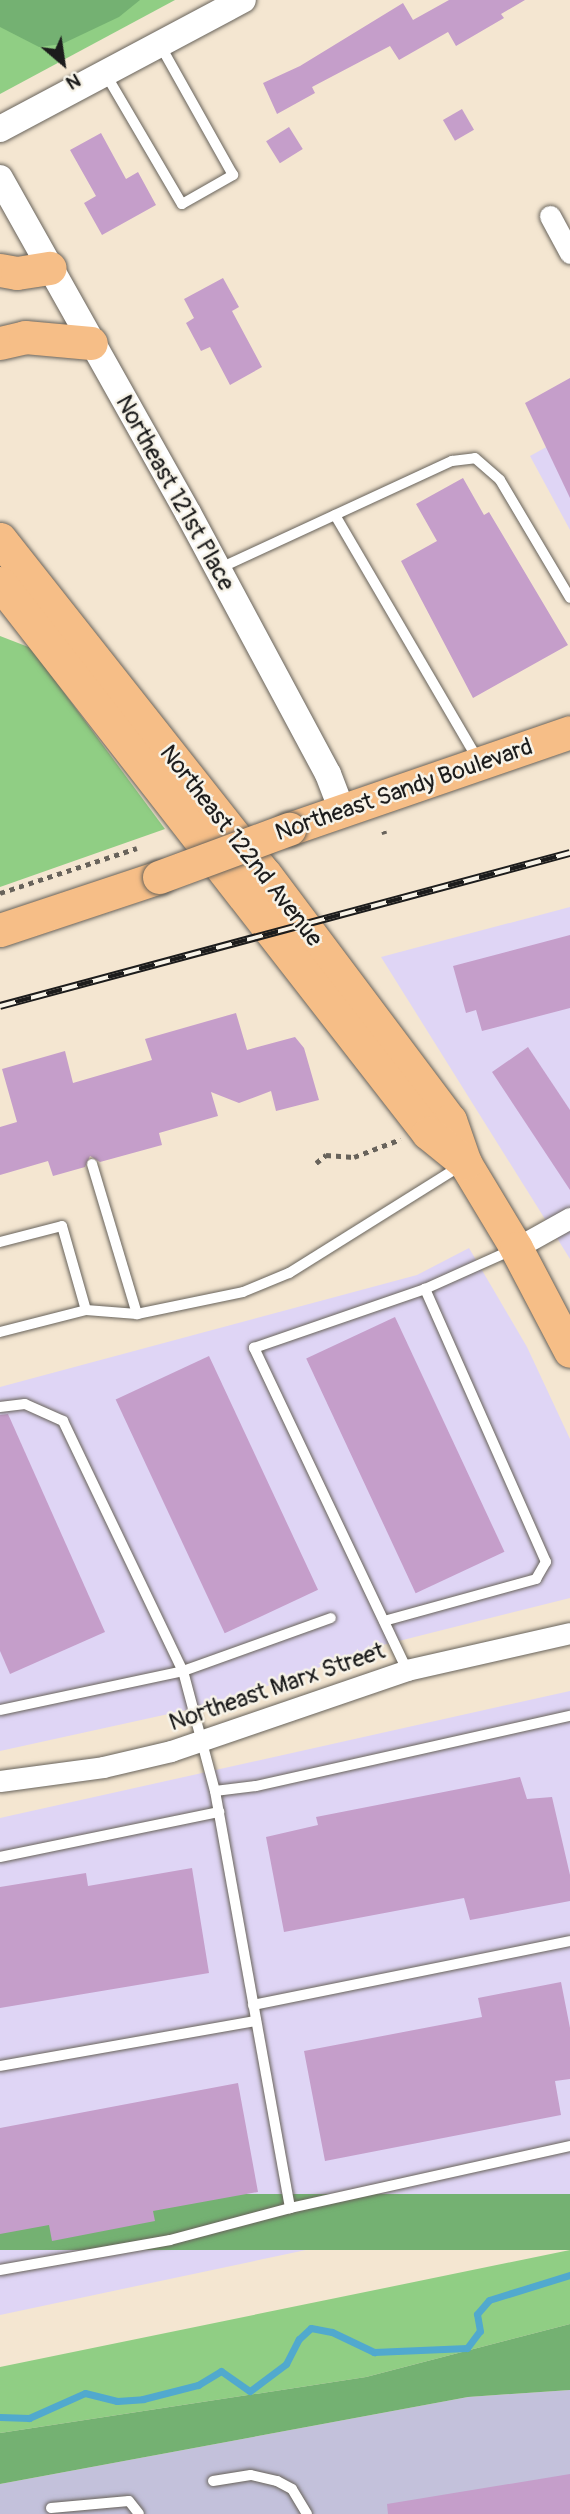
<!DOCTYPE html>
<html>
<head>
<meta charset="utf-8">
<style>
  body { margin:0 }
  #map { position:relative; width:570px; height:2514px; overflow:hidden; background:#f4e6d1; font-family:Pangolin,sans-serif }
  div>[style] { position:absolute }
  [style*='--x'] { left:calc(var(--x)*1px); top:calc(var(--y)*1px); width:calc(var(--w)*1px); rotate:calc(var(--a)*1deg) }
  .built>* { inset:0; background:#dfd5f5 }
  .industrial>* { inset:0; background:#c3c1db }
  .green>* { inset:0; background:#90ce84 }
  .forest>* { inset:0; background:#74b172; transform-origin:0 0 }
  .stream>* { height:7px; margin:-3.5px; padding:0 3.5px; transform-origin:3.5px; border-radius:3.5px; background:#51a9ce }
  .building>* { inset:0; background:#c59eca; transform-origin:0 0 }
  .path>* { height:4.5px; margin-top:-2.25px; transform-origin:0; background:repeating-linear-gradient(90deg,#68635b 0 5px,transparent 0 10px) }
  .roads { filter:drop-shadow(0 0 2px #68635b) drop-shadow(0 0 2px #68635b) }
  .service>* { height:10px; margin:-5px; padding:0 5px; transform-origin:5px; border-radius:5px; background:#fff }
  .minor>* { height:21px; margin:-10.5px; padding:0 10.5px; transform-origin:10.5px; border-radius:10.5px; background:#fff }
  .tertiary>* { height:26px; margin:-13px; padding:0 13px; transform-origin:13px; border-radius:13px; background:#fff }
  .primary>* { height:33px; margin:-16.5px; padding:0 16.5px; transform-origin:16.5px; border-radius:16.5px; background:#f6be87 }
  .rail>* { height:8px; margin-top:-4px; transform-origin:0; background:repeating-linear-gradient(90deg,#f7f3e8 0 16px,#1c1c1c 0 32px); box-sizing:border-box; border-block:2px solid #1c1c1c }
  .bridges { filter:drop-shadow(0 0 2px #68635b) drop-shadow(0 0 2px #68635b) }
  .primary-bridge>* { height:33px; margin:-16.5px; padding:0 16.5px; transform-origin:16.5px; border-radius:16.5px; background:#f6be87 }
  span { translate:-50% -50%; white-space:nowrap; text-align:center; line-height:1.15; -webkit-text-stroke:5px #f7f3e8; paint-order:stroke }
  .street-label { font-size:24px; color:#1c1c1c }
  .north { position:absolute; left:28px; top:28px; width:70px; height:70px; -webkit-text-stroke:5px #f7f3e8; paint-order:stroke; rotate:151deg; font-size:19px; font-weight:700; line-height:28px; text-align:center; color:#1c1c1c }
  .north::after { content:''; display:block; margin:auto; width:24px; height:32px; background:#1c1c1c; clip-path:polygon(50% 0,100% 100%,50% 72%,0 100%) }
</style>
</head>
<body>
<div id="map">
  <div class="built">
    <div style="clip-path:polygon(570px 434px,570px 530px,530px 456px)"></div>
    <div style="clip-path:polygon(570px 907px,570px 1259px,381px 957px)"></div>
    <div style="clip-path:polygon(469px 1248px,527px 1347px,570px 1439px,570px 1598px,379px 1646px,223px 1702px,0 1751px,0 1387px,417px 1275px)"></div>
    <div style="clip-path:polygon(570px 1691px,570px 2194px,0 2315px,0 1818px)"></div>
  </div>
  <div class="industrial">
    <div style="clip-path:polygon(570px 2390px,570px 2514px,0 2514px,0 2484px,468px 2397px)"></div>
  </div>
  <div class="green">
    <div style="clip-path:polygon(0 0,175px 0,0 94px)"></div>
    <div style="clip-path:polygon(0 636px,31px 648px,165px 829px,0 887px)"></div>
    <div style="clip-path:polygon(570px 2250px,570px 2324px,366px 2377px,0 2433px,0 2367px)"></div>
  </div>
  <div class="forest">
    <div style="clip-path:polygon(0 0,140px 0,119px 17px,62px 44px,39px 47px,0 27px)"></div>
    <div style="left:570px;top:2194px;width:56px;height:583px;rotate:90deg"></div>
    <div style="clip-path:polygon(570px 2324px,570px 2390px,468px 2397px,0 2484px,0 2433px,366px 2377px)"></div>
  </div>
  <div class="stream">
    <div style="--x:0;--y:2417;--w:29;--a:2"></div>
    <div style="--x:29;--y:2418;--w:61;--a:-24.1"></div>
    <div style="--x:85;--y:2393;--w:33;--a:14"></div>
    <div style="--x:117;--y:2401;--w:26;--a:-4"></div>
    <div style="--x:143;--y:2399;--w:57;--a:-14.3"></div>
    <div style="--x:198;--y:2385;--w:27;--a:-31"></div>
    <div style="--x:221;--y:2371;--w:35;--a:35"></div>
    <div style="--x:250;--y:2391;--w:45;--a:-36.9"></div>
    <div style="--x:286;--y:2364;--w:28;--a:-63"></div>
    <div style="--x:299;--y:2339;--w:16;--a:-43"></div>
    <div style="--x:311;--y:2328;--w:21;--a:11"></div>
    <div style="--x:332;--y:2332;--w:47;--a:25.5"></div>
    <div style="--x:374;--y:2352;--w:93;--a:-2.5"></div>
    <div style="--x:467;--y:2348;--w:21;--a:-53"></div>
    <div style="--x:480;--y:2331;--w:17;--a:-100"></div>
    <div style="--x:477;--y:2314;--w:18;--a:-49"></div>
    <div style="--x:489;--y:2300;--w:85;--a:-17.2"></div>
  </div>
  <div class="building">
    <div style="clip-path:polygon(449px 0,525px 0,501px 14px,504px 18px,456px 46px,448px 32px,399px 60px,390px 46px,312px 87px,315px 93px,277px 114px,263px 83px,300px 66px,403px 3px,413px 20px)"></div>
    <div style="left:462px;top:109px;width:24px;height:22px;rotate:60deg"></div>
    <div style="left:289px;top:127px;width:26px;height:27px;rotate:58deg"></div>
    <div style="clip-path:polygon(101px 133px,126px 179px,138px 172px,156px 205px,102px 235px,84px 203px,96px 196px,70px 150px)"></div>
    <div style="clip-path:polygon(223px 278px,239px 307px,232px 311px,262px 367px,230px 385px,210px 347px,201px 351px,186px 323px,194px 318px,184px 299px)"></div>
    <div style="clip-path:polygon(570px 378px,570px 498px,525px 403px)"></div>
    <div style="clip-path:polygon(463px 478px,484px 515px,489px 512px,568px 645px,473px 698px,401px 561px,437px 541px,416px 504px)"></div>
    <div style="clip-path:polygon(570px 935px,570px 1008px,482px 1031px,476px 1010px,466px 1013px,453px 966px)"></div>
    <div style="clip-path:polygon(236px 1013px,247px 1050px,295px 1037px,304px 1048px,319px 1100px,276px 1111px,271px 1091px,239px 1103px,211px 1092px,218px 1116px,159px 1133px,162px 1145px,100px 1162px,90px 1156px,85px 1167px,53px 1176px,48px 1161px,0 1175px,0 1127px,17px 1122px,2px 1069px,65px 1051px,73px 1083px,152px 1060px,145px 1039px)"></div>
    <div style="clip-path:polygon(528px 1047px,570px 1110px,570px 1190px,492px 1072px)"></div>
    <div style="left:395px;top:1317px;width:259px;height:98px;rotate:65deg"></div>
    <div style="left:209px;top:1356px;width:258px;height:103px;rotate:65deg"></div>
    <div style="clip-path:polygon(8px 1414px,105px 1632px,10px 1674px,0 1651px,0 1415px)"></div>
    <div style="clip-path:polygon(520px 1777px,527px 1799px,552px 1797px,570px 1875px,570px 1901px,470px 1920px,464px 1898px,284px 1932px,266px 1837px,318px 1825px,316px 1817px)"></div>
    <div style="clip-path:polygon(192px 1868px,209px 1973px,0 2008px,0 1887px,86px 1873px,88px 1886px)"></div>
    <div style="clip-path:polygon(561px 1982px,570px 2028px,570px 2079px,555px 2081px,561px 2115px,325px 2161px,304px 2051px,482px 2017px,478px 1998px)"></div>
    <div style="clip-path:polygon(238px 2083px,258px 2192px,153px 2211px,155px 2221px,52px 2241px,49px 2225px,0 2234px,0 2128px)"></div>
    <div style="clip-path:polygon(570px 2474px,570px 2514px,388px 2514px,387px 2504px)"></div>
  </div>
  <div class="path">
    <div style="--x:384;--y:831;--w:3;--a:72"></div>
    <div style="--x:0;--y:893;--w:144;--a:-18.2"></div>
    <div style="--x:316;--y:1163;--w:13;--a:-39"></div>
    <div style="--x:326;--y:1155;--w:28;--a:4"></div>
    <div style="--x:354;--y:1157;--w:50;--a:-21"></div>
  </div>
  <div class="roads">
    <div class="service">
      <div style="--x:105;--y:73;--w:152;--a:59.6"></div>
      <div style="--x:182;--y:204;--w:59;--a:-29.6"></div>
      <div style="--x:233;--y:175;--w:151;--a:-119.3"></div>
      <div style="--x:335;--y:515;--w:285;--a:59.7"></div>
      <div style="--x:218;--y:569;--w:258;--a:-24.8"></div>
      <div style="--x:452;--y:461;--w:23;--a:-7"></div>
      <div style="--x:475;--y:458;--w:33;--a:41"></div>
      <div style="--x:500;--y:480;--w:137;--a:59.3"></div>
      <div style="--x:92;--y:1164;--w:157;--a:73.3"></div>
      <div style="--x:0;--y:1242;--w:64;--a:-14.5"></div>
      <div style="--x:62;--y:1226;--w:87;--a:74.1"></div>
      <div style="--x:0;--y:1332;--w:89;--a:-14.3"></div>
      <div style="--x:86;--y:1310;--w:51;--a:4.5"></div>
      <div style="--x:137;--y:1314;--w:108;--a:-11.7"></div>
      <div style="--x:243;--y:1292;--w:50;--a:-22.4"></div>
      <div style="--x:289;--y:1273;--w:204;--a:-32"></div>
      <div style="--x:0;--y:1407;--w:25;--a:-7"></div>
      <div style="--x:25;--y:1404;--w:42;--a:24.1"></div>
      <div style="--x:63;--y:1421;--w:277;--a:64.4"></div>
      <div style="--x:183;--y:1671;--w:124;--a:75.1"></div>
      <div style="--x:215;--y:1791;--w:41;--a:-7"></div>
      <div style="--x:256;--y:1786;--w:322;--a:-12.6"></div>
      <div style="--x:384;--y:1621;--w:158;--a:-15.4"></div>
      <div style="--x:536;--y:1579;--w:20;--a:-60"></div>
      <div style="--x:546;--y:1562;--w:299;--a:-113.9"></div>
      <div style="--x:407;--y:1670;--w:357;--a:-115.4"></div>
      <div style="--x:254;--y:1348;--w:181;--a:-19"></div>
      <div style="--x:425;--y:1289;--w:98;--a:-24.2"></div>
      <div style="--x:0;--y:1710;--w:187;--a:-12"></div>
      <div style="--x:183;--y:1671;--w:157;--a:-19.7"></div>
      <div style="--x:215;--y:1791;--w:424;--a:79.8"></div>
      <div style="--x:290;--y:2208;--w:287;--a:-12.5"></div>
      <div style="--x:0;--y:1857;--w:224;--a:-11.6"></div>
      <div style="--x:253;--y:2005;--w:323;--a:-11.4"></div>
      <div style="--x:0;--y:2066;--w:260;--a:-10"></div>
      <div style="--x:0;--y:2270;--w:173;--a:-10"></div>
      <div style="--x:170;--y:2240;--w:124;--a:-14.9"></div>
      <div style="--x:213;--y:2481;--w:38;--a:-9"></div>
      <div style="--x:251;--y:2475;--w:27;--a:13"></div>
      <div style="--x:277;--y:2481;--w:17;--a:28"></div>
      <div style="--x:292;--y:2489;--w:29;--a:59"></div>
      <div style="--x:51;--y:2508;--w:78;--a:-5.1"></div>
      <div style="--x:129;--y:2501;--w:16;--a:52"></div>
    </div>
    <div class="minor">
      <div style="--x:550;--y:216;--w:42;--a:61.6"></div>
      <div style="--x:516;--y:1248;--w:62;--a:-29.1"></div>
      <div style="--x:0;--y:1781;--w:104;--a:-7.7"></div>
      <div style="--x:103;--y:1767;--w:70;--a:-13.2"></div>
      <div style="--x:171;--y:1751;--w:250;--a:-18.9"></div>
      <div style="--x:407;--y:1670;--w:167;--a:-12.8"></div>
    </div>
    <div class="tertiary">
      <div style="--x:0;--y:129;--w:275;--a:-28"></div>
      <div style="--x:0;--y:178;--w:384;--a:60.7"></div>
      <div style="--x:188;--y:513;--w:296;--a:61.8"></div>
      <div style="--x:328;--y:774;--w:40;--a:69"></div>
    </div>
    <div class="primary">
      <div style="--x:0;--y:270;--w:17;--a:10"></div>
      <div style="--x:17;--y:273;--w:33;--a:-9"></div>
      <div style="--x:0;--y:343;--w:26;--a:-13"></div>
      <div style="--x:25;--y:337;--w:66;--a:5.2"></div>
      <div style="--x:0;--y:539;--w:427;--a:51.7"></div>
      <div style="--x:265;--y:874;--w:308;--a:53.1"></div>
      <div style="--x:450;--y:1120;--w:46;--a:70.8"></div>
      <div style="--x:465;--y:1163;--w:99;--a:59"></div>
      <div style="--x:516;--y:1248;--w:116;--a:62.3"></div>
      <div style="--x:0;--y:583;--w:697;--a:52.11"></div>
      <div style="--x:428;--y:1133;--w:48;--a:39"></div>
      <div style="--x:289;--y:829;--w:297;--a:-19"></div>
      <div style="--x:0;--y:930;--w:168;--a:-18.4"></div>
    </div>
  </div>
  <div class="rail">
    <div style="--x:0;--y:1006;--w:590;--a:-15.03"></div>
  </div>
  <div class="bridges">
    <div class="primary-bridge">
      <div style="--x:159;--y:877;--w:139;--a:-20.3"></div>
    </div>
  </div>
  <div class="street-label">
    <span style="left:175px;top:493px;rotate:61deg">Northeast 121st Place</span>
    <span style="left:404px;top:790px;rotate:-19deg">Northeast Sandy Boulevard</span>
    <span style="left:241px;top:846px;rotate:52deg">Northeast 122nd Avenue</span>
    <span style="left:277px;top:1687px;rotate:-19deg">Northeast Marx Street</span>
  </div>
  <div class="north">N</div>
</div>
</body>
</html>
